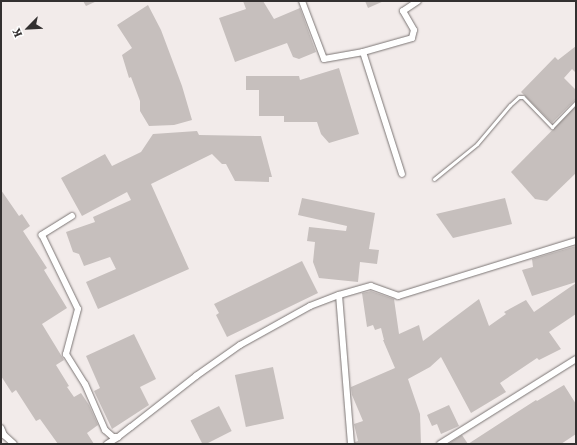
<!DOCTYPE html>
<html>
<head>
<meta charset="utf-8">
<style>
  body { margin:0 }
  #map { position:relative; width:577px; height:445px; overflow:hidden; background:#f2ebea; font-family:"IBM Plex Serif",serif }
  div>[style] { position:absolute }
  [style*='--x'] { left:calc(var(--x)*1px); top:calc(var(--y)*1px); width:calc(var(--w)*1px); rotate:calc(var(--a)*1deg) }
  .building>* { inset:0; background:#c6bfbd; transform-origin:0 0 }
  .roads { filter:drop-shadow(0 0 1px #7b7574) drop-shadow(0 0 1px #7b7574) }
  .service>* { height:3px; margin:-1.5px; padding:0 1.5px; transform-origin:1.5px; border-radius:1.5px; background:#fff }
  .minor>* { height:6px; margin:-3px; padding:0 3px; transform-origin:3px; border-radius:3px; background:#fff }
  span { translate:-50% -50%; white-space:nowrap; text-align:center; line-height:1.15; -webkit-text-stroke:3px #fff; paint-order:stroke }
  .frame { position:absolute; inset:0; border:2px solid #333030; pointer-events:none }
  .north { position:absolute; left:8px; top:8px; width:40px; height:40px; -webkit-text-stroke:3px #fff; paint-order:stroke; rotate:246deg; font-size:11px; font-weight:700; line-height:16px; text-align:center; color:#333030 }
  .north::after { content:''; display:block; margin:auto; width:14px; height:18px; background:#333030; clip-path:polygon(50% 0,100% 100%,50% 72%,0 100%) }
</style>
</head>
<body>
<div id="map">
  <div class="building">
    <div style="clip-path:polygon(83px 1px,97px 1px,86px 6px)"></div>
    <div style="clip-path:polygon(243px 1px,263px 1px,274px 19px,300px 8px,316px 52px,299px 59px,293px 57px,287px 43px,235px 62px,219px 18px,246px 9px)"></div>
    <div style="clip-path:polygon(365px 1px,384px 1px,368px 8px)"></div>
    <div style="clip-path:polygon(148px 5px,161px 30px,182px 86px,192px 120px,174px 125px,149px 126px,140px 111px,140px 101px,131px 77px,129px 78px,122px 55px,132px 48px,117px 25px)"></div>
    <div style="clip-path:polygon(576px 46px,576px 73px,572px 69px,564px 78px,576px 90px,576px 99px,552px 123px,521px 92px,555px 57px,558px 60px)"></div>
    <div style="clip-path:polygon(339px 68px,359px 134px,329px 143px,321px 134px,317px 122px,284px 122px,284px 116px,259px 116px,259px 90px,246px 90px,246px 76px,299px 76px,300px 80px)"></div>
    <div style="clip-path:polygon(576px 106px,576px 173px,547px 201px,535px 199px,511px 172px)"></div>
    <div style="clip-path:polygon(197px 131px,199px 135px,261px 136px,272px 177px,269px 177px,269px 182px,235px 181px,226px 164px,222px 164px,212px 154px,151px 184px,189px 269px,98px 309px,86px 282px,116px 269px,110px 257px,84px 266px,79px 254px,73px 252px,66px 232px,95px 222px,93px 217px,131px 200px,127px 192px,82px 216px,61px 178px,105px 154px,112px 166px,141px 152px,153px 134px)"></div>
    <div style="clip-path:polygon(1px 190px,19px 216px,22px 214px,30px 226px,23px 231px,47px 268px,44px 270px,67px 308px,42px 324px,64px 360px,56px 365px,69px 386px,67px 387px,74px 397px,81px 393px,89px 405px,98px 425px,87px 433px,94px 444px,58px 444px,40px 419px,36px 421px,16px 390px,12px 393px,1px 376px)"></div>
    <div style="clip-path:polygon(302px 198px,375px 213px,369px 249px,379px 250px,377px 264px,360px 262px,358px 282px,319px 278px,313px 262px,315px 242px,307px 241px,309px 227px,346px 231px,347px 226px,298px 215px)"></div>
    <div style="clip-path:polygon(505px 198px,512px 224px,453px 238px,436px 214px)"></div>
    <div style="clip-path:polygon(576px 246px,576px 282px,532px 296px,522px 270px,533px 267px,532px 259px)"></div>
    <div style="clip-path:polygon(302px 261px,318px 293px,227px 337px,216px 315px,219px 313px,214px 304px)"></div>
    <div style="clip-path:polygon(576px 283px,576px 314px,549px 332px,561px 349px,539px 360px,537px 358px,500px 383px,506px 392px,471px 413px,441px 357px,430px 367px,408px 379px,420px 414px,421px 444px,355px 444px,355px 442px,358px 441px,354px 424px,363px 421px,352px 395px,351px 387px,395px 368px,383px 340px,384px 340px,381px 328px,375px 330px,373px 325px,367px 327px,362px 293px,371px 291px,394px 299px,399px 334px,419px 325px,423px 341px,479px 299px,489px 326px,506px 314px,504px 312px,526px 300px,534px 312px)"></div>
    <div style="clip-path:polygon(134px 334px,156px 379px,140px 387px,149px 405px,112px 429px,94px 391px,100px 388px,86px 356px)"></div>
    <div style="left:273px;top:367px;width:53px;height:39px;rotate:78deg"></div>
    <div style="clip-path:polygon(564px 385px,576px 404px,576px 434px,561px 444px,448px 444px,462px 435px,468px 444px,536px 400px,537px 401px)"></div>
    <div style="clip-path:polygon(449px 405px,459px 426px,441px 434px,437px 424px,432px 426px,427px 415px)"></div>
    <div style="left:219px;top:406px;width:28px;height:32px;rotate:63deg"></div>
  </div>
  <div class="roads">
    <div class="service">
      <div style="--x:434;--y:179;--w:55;--a:-39.1"></div>
      <div style="--x:477;--y:144;--w:51;--a:-49.8"></div>
      <div style="--x:510;--y:105;--w:12;--a:-42"></div>
      <div style="--x:519;--y:97;--w:4;--a:0"></div>
      <div style="--x:523;--y:97;--w:42;--a:46"></div>
      <div style="--x:552;--y:127;--w:35;--a:-46"></div>
    </div>
    <div class="minor">
      <div style="--x:302;--y:1;--w:62;--a:69.2"></div>
      <div style="--x:324;--y:59;--w:40;--a:-10"></div>
      <div style="--x:363;--y:52;--w:128;--a:72.3"></div>
      <div style="--x:363;--y:52;--w:51;--a:-15.9"></div>
      <div style="--x:412;--y:38;--w:8;--a:-76"></div>
      <div style="--x:414;--y:30;--w:22;--a:-120"></div>
      <div style="--x:403;--y:11;--w:18;--a:-34"></div>
      <div style="--x:72;--y:216;--w:36;--a:148"></div>
      <div style="--x:42;--y:235;--w:82;--a:64.1"></div>
      <div style="--x:78;--y:309;--w:47;--a:104.9"></div>
      <div style="--x:66;--y:354;--w:36;--a:58"></div>
      <div style="--x:85;--y:384;--w:50;--a:66.5"></div>
      <div style="--x:105;--y:430;--w:11;--a:41"></div>
      <div style="--x:113;--y:437;--w:5;--a:0"></div>
      <div style="--x:118;--y:437;--w:16;--a:-38"></div>
      <div style="--x:131;--y:427;--w:83;--a:-38.1"></div>
      <div style="--x:196;--y:376;--w:54;--a:-35.2"></div>
      <div style="--x:240;--y:345;--w:80;--a:-29.1"></div>
      <div style="--x:310;--y:306;--w:31;--a:-21"></div>
      <div style="--x:1;--y:428;--w:8;--a:67"></div>
      <div style="--x:4;--y:435;--w:13;--a:42"></div>
      <div style="--x:107;--y:444;--w:13;--a:-32"></div>
      <div style="--x:351;--y:444;--w:149;--a:-94.6"></div>
      <div style="--x:339;--y:295;--w:33;--a:-16"></div>
      <div style="--x:371;--y:286;--w:29;--a:20"></div>
      <div style="--x:398;--y:296;--w:186;--a:-17.2"></div>
      <div style="--x:440;--y:444;--w:160;--a:-32"></div>
    </div>
  </div>
  <div class="frame"></div>
  <div class="north">K</div>
</div>
</body>
</html>
